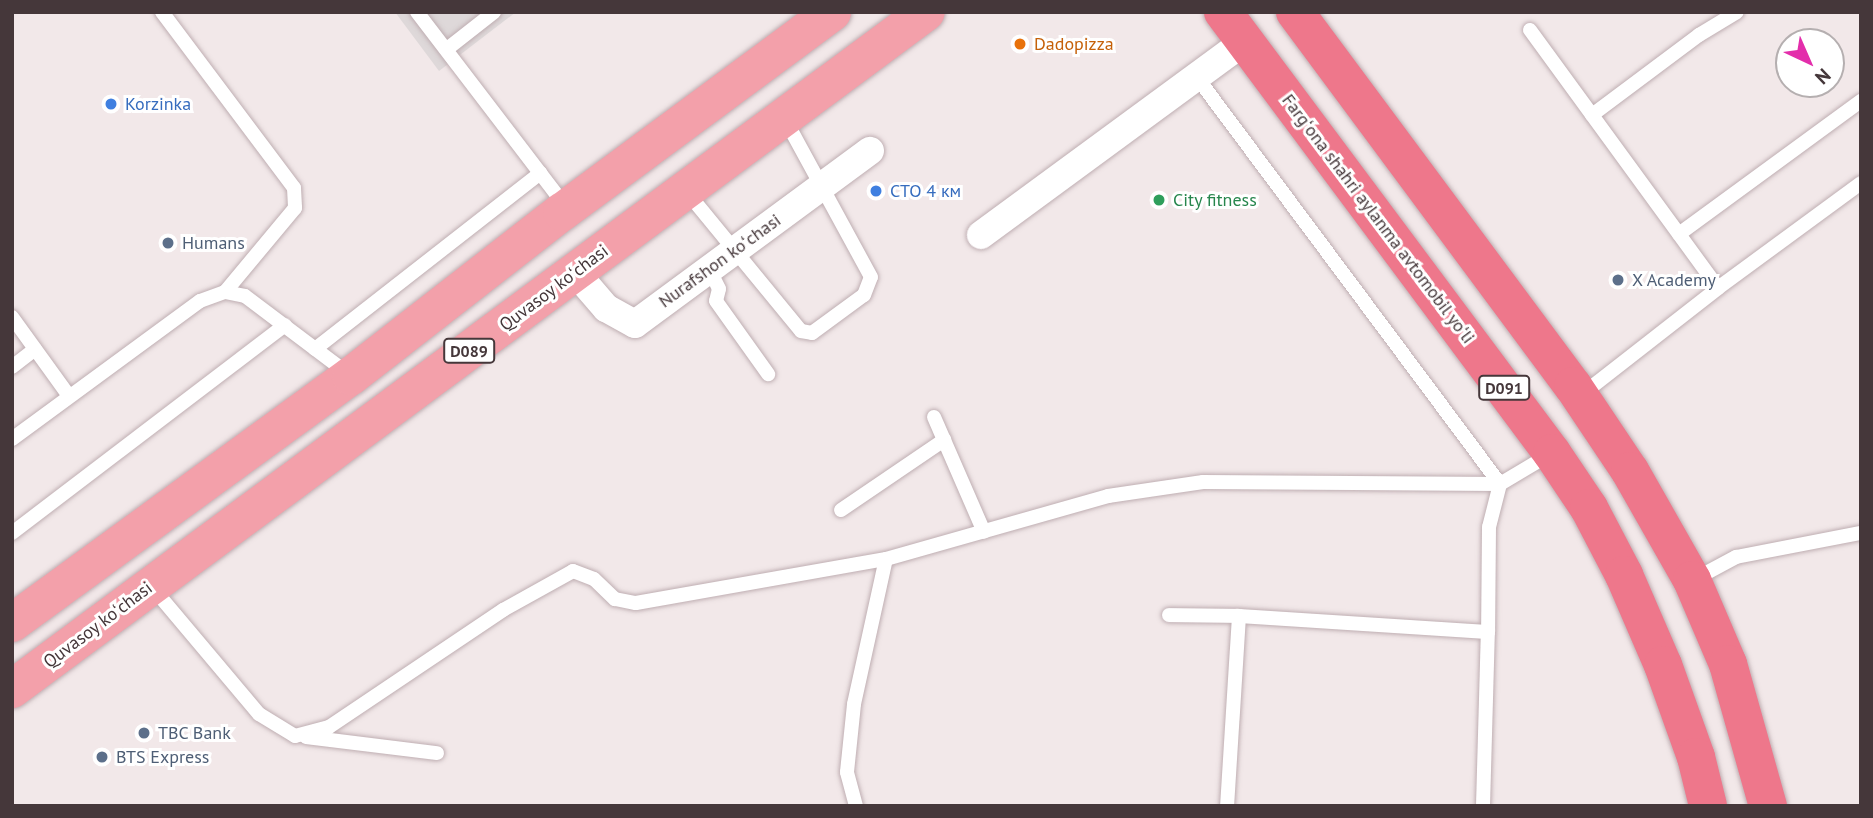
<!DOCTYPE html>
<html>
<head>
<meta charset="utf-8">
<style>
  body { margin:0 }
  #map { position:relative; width:1873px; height:818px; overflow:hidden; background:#f2e8e9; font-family:"PT Sans",sans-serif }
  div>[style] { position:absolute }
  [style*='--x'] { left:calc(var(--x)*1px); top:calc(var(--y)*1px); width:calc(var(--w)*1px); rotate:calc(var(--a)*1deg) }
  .parking>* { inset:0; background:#ded8d9 }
  .roads { filter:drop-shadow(0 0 2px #bfaeb2) drop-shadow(0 0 2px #bfaeb2) }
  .lane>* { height:14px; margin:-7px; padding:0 7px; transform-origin:7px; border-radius:7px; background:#fff }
  .street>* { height:28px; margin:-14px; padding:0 14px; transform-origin:14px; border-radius:14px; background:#fff }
  .primary>* { height:38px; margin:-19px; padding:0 19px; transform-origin:19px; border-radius:19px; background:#f3a0aa }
  .highway>* { height:38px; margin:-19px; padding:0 19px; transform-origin:19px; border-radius:19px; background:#ee778b }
  .dots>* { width:19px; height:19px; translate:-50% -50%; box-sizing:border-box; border:4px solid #fff; border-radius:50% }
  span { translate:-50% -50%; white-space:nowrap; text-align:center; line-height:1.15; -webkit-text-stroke:6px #fff; paint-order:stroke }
  .shield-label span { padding:2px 5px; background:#fff; border:2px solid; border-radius:5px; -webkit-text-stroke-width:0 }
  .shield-label { font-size:16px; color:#45373a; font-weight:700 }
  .food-label { font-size:18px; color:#c56008 }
  .left { translate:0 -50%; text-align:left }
  .shop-label { font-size:18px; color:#366cbe }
  .leisure-label { font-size:18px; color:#27864d }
  .street-label { font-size:18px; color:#45373a }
  .service-label { font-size:18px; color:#4e5e75 }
  .frame { position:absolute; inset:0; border:14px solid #45373a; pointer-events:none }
  .north { position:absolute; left:1775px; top:28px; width:70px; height:70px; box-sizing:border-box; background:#fff; border:2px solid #b5afb0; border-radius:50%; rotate:136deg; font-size:19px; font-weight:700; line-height:28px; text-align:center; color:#45373a }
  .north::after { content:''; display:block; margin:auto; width:24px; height:32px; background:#e32eab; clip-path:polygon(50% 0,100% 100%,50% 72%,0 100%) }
</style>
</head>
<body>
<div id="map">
  <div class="parking">
    <div style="clip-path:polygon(395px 12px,516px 12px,439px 71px)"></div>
  </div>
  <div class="roads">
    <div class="lane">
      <div style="--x:162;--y:12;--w:220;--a:53.1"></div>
      <div style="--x:294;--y:188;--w:20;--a:87"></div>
      <div style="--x:295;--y:208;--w:109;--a:129.8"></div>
      <div style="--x:417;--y:12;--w:247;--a:52.6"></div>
      <div style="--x:1530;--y:30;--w:319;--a:53.9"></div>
      <div style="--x:447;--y:49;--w:60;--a:-38.2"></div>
      <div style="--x:1196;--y:76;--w:509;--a:53.31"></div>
      <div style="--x:1500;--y:484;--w:44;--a:104.3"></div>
      <div style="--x:1489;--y:527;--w:105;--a:90.5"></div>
      <div style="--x:1488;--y:632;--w:250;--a:-176.3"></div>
      <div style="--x:1239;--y:616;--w:190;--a:93.6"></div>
      <div style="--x:1592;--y:115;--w:134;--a:-36.8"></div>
      <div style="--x:1699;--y:35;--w:44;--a:-31.2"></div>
      <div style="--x:686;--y:191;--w:181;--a:50.6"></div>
      <div style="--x:801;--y:331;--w:11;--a:10"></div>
      <div style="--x:812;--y:333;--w:64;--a:-36.2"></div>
      <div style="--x:864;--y:295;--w:19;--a:-69"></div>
      <div style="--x:871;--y:277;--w:180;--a:-118.6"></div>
      <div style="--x:1679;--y:234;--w:225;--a:-36.2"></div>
      <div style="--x:709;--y:269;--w:22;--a:63"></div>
      <div style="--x:719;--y:289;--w:12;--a:104"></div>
      <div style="--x:716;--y:301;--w:90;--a:54.5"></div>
      <div style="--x:12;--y:317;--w:97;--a:54.2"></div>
      <div style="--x:315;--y:349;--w:286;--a:-38"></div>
      <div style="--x:12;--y:367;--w:29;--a:-38"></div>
      <div style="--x:1580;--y:396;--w:175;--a:-38"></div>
      <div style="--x:1718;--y:288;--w:177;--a:-36.3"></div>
      <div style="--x:934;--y:417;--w:125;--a:66.5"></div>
      <div style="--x:12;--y:439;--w:233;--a:-36.3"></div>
      <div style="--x:200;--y:301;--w:27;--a:-20"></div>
      <div style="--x:225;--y:292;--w:20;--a:11"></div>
      <div style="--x:245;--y:296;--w:131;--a:37"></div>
      <div style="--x:841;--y:510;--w:125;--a:-34.2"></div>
      <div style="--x:12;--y:533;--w:343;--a:-37.3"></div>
      <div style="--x:1695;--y:579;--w:47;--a:-28.2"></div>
      <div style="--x:1736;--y:557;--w:127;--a:-10.9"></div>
      <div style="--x:152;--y:587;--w:166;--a:49.9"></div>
      <div style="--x:259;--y:714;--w:42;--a:31.4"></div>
      <div style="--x:295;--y:736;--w:35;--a:-15"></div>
      <div style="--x:329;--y:727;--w:210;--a:-33.9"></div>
      <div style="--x:503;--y:610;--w:80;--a:-29.1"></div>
      <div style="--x:573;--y:571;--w:22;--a:21"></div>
      <div style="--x:594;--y:579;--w:29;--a:44"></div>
      <div style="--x:615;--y:599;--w:21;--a:11"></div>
      <div style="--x:636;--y:603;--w:254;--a:-10"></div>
      <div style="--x:886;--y:559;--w:231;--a:-15.8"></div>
      <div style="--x:1108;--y:496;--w:96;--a:-8.4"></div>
      <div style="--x:1203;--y:482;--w:297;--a:0.4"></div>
      <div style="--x:1500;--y:484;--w:61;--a:-30.8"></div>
      <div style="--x:1169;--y:615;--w:70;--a:0.8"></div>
      <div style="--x:306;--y:737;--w:132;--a:7"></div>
      <div style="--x:856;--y:806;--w:35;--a:-105"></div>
      <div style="--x:847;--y:772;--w:68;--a:-84.1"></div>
      <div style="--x:854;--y:704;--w:148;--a:-77.6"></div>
      <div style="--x:1483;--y:806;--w:174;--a:-88.4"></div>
    </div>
    <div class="street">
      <div style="--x:981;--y:235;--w:328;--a:-36.3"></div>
      <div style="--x:575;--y:272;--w:48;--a:49.3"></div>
      <div style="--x:606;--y:308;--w:33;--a:29"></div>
      <div style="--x:635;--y:324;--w:292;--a:-36.4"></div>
    </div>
    <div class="primary">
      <div style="--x:12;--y:623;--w:419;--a:-36.1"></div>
      <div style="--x:351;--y:376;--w:267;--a:-37.9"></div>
      <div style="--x:562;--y:212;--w:336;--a:-36.5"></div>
      <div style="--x:12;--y:689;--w:1137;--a:-36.53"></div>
    </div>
    <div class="highway">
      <div style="--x:1223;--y:12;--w:550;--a:53.28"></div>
      <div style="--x:1552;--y:453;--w:66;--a:56.1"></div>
      <div style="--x:1589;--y:508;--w:76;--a:62.4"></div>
      <div style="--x:1624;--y:575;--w:98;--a:66.6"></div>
      <div style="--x:1663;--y:665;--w:98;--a:70.3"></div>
      <div style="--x:1696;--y:757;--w:50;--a:76.2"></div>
      <div style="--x:1295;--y:12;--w:466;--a:53.4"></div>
      <div style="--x:1573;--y:386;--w:102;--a:56.2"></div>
      <div style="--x:1630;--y:471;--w:125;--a:60.4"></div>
      <div style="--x:1692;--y:580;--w:91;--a:66.8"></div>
      <div style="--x:1728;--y:664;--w:148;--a:74.3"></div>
    </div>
  </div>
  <div class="dots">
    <div style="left:1020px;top:44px;background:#e8710a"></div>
    <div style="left:111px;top:104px;background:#3f7fe0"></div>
    <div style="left:876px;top:191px;background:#3f7fe0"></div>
    <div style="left:1159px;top:200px;background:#2e9e5b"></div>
    <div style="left:168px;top:243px;background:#5c6f8a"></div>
    <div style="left:1618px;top:280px;background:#5c6f8a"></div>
    <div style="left:144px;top:733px;background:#5c6f8a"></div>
    <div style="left:102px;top:757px;background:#5c6f8a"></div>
  </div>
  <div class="shield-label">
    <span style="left:469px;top:351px">D089</span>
    <span style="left:1504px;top:388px">D091</span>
  </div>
  <div class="food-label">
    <span class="left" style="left:1034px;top:44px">Dadopizza</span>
  </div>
  <div class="shop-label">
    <span class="left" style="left:125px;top:104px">Korzinka</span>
    <span class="left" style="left:890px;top:191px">СТО 4 км</span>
  </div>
  <div class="leisure-label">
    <span class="left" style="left:1173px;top:200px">City fitness</span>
  </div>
  <div class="street-label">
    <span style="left:1378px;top:219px;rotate:53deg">Fargʻona shahri aylanma avtomobil yoʻli</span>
    <span style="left:720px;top:261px;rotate:-36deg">Nurafshon koʻchasi</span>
    <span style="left:554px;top:288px;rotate:-37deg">Quvasoy koʻchasi</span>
    <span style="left:98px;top:625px;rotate:-37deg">Quvasoy koʻchasi</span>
  </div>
  <div class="service-label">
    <span class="left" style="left:182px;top:243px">Humans</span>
    <span class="left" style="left:1632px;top:280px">X Academy</span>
    <span class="left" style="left:158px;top:733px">TBC Bank</span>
    <span class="left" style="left:116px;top:757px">BTS Express</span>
  </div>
  <div class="frame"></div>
  <div class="north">N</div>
</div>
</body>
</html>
